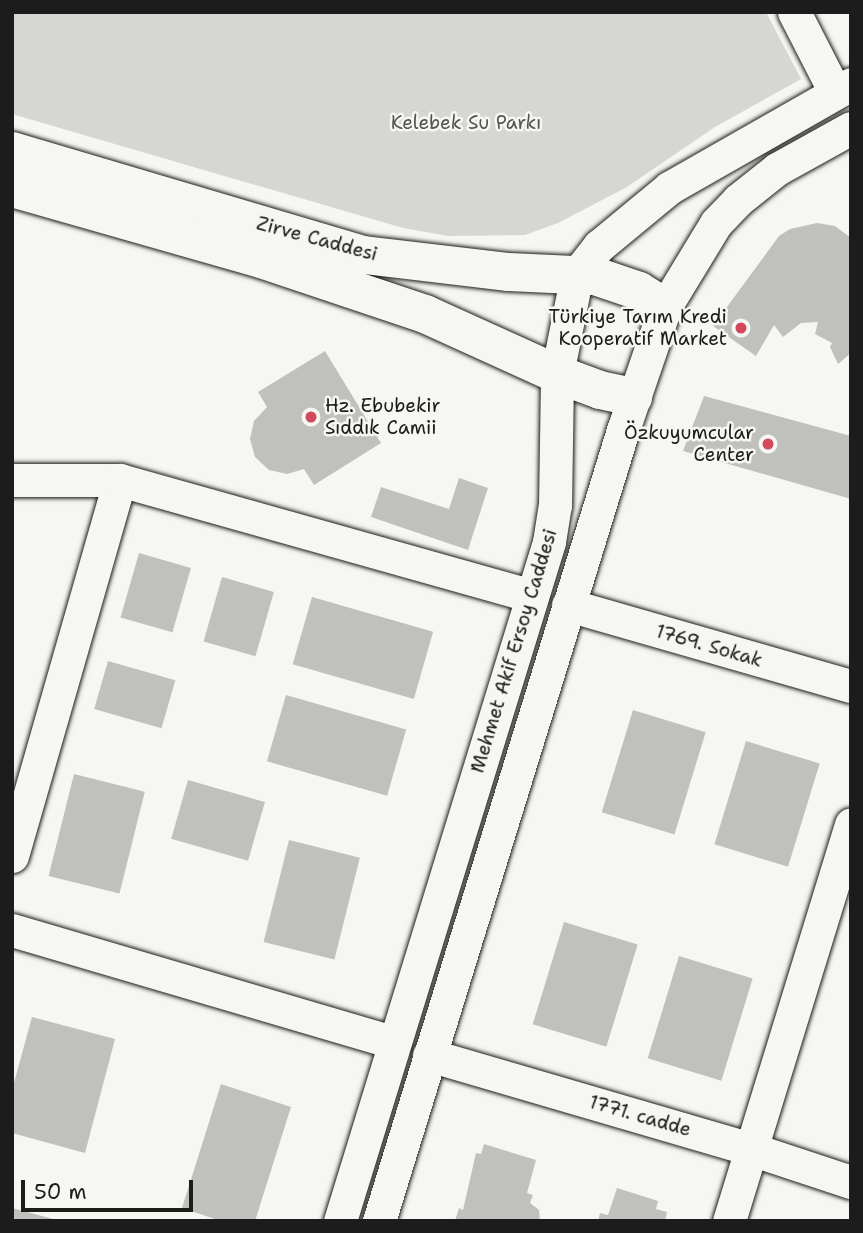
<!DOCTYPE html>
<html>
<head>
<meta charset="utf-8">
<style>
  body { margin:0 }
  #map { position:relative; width:863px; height:1233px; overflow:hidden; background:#f6f6f2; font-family:"Shantell Sans",sans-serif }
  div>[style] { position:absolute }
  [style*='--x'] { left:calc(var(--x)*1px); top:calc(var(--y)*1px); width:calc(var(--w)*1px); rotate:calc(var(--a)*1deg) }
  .green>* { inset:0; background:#d6d6d2 }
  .building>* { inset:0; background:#c0c0bd; transform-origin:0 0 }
  .roads { filter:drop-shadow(0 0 2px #1c1c1c) drop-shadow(0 0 2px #1c1c1c) }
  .minor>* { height:33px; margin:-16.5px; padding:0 16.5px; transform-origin:16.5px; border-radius:16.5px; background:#f6f6f2 }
  .major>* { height:38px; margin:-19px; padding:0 19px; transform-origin:19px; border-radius:19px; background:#f6f6f2 }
  .dots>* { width:19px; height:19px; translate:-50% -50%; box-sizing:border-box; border:4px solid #f6f6f2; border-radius:50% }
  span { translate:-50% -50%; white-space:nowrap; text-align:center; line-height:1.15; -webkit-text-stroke:5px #f6f6f2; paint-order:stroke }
  .park-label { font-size:19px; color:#545453 }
  .street-label { font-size:19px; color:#1c1c1c }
  .poi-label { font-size:19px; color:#1c1c1c }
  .right { translate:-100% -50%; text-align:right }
  .left { translate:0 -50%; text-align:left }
  .frame { position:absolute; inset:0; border:14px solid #1c1c1c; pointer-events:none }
  .scale { position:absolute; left:21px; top:1180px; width:172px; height:32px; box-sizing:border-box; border:4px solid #1c1c1c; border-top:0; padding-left:9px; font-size:21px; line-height:24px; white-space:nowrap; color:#1c1c1c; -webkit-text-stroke:5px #f6f6f2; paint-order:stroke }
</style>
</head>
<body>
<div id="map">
  <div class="green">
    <div style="clip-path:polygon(12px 12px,766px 12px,801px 79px,715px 127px,627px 187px,558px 223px,525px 235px,448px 236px,403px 228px,12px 114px)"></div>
  </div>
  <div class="building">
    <div style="clip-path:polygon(817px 223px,835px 226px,851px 238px,851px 353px,838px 364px,830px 347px,832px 343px,815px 334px,818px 322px,801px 323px,783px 337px,774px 325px,756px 356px,713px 326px,779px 236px,790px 229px)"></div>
    <div style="clip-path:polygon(325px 351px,381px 443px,314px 485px,304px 469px,287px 474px,269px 470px,255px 457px,250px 439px,254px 421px,267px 407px,258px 392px)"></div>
    <div style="clip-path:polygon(704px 396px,851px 436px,851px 499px,683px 451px)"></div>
    <div style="clip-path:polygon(459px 478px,488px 488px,468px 550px,371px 517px,381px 487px,449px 509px)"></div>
    <div style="left:139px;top:553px;width:54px;height:67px;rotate:16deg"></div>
    <div style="left:222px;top:577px;width:54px;height:67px;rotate:16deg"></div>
    <div style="left:312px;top:597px;width:126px;height:70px;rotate:16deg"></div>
    <div style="left:108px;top:661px;width:70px;height:50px;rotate:16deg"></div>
    <div style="left:286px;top:695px;width:125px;height:69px;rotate:16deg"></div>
    <div style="left:633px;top:710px;width:76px;height:107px;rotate:17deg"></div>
    <div style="left:746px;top:741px;width:77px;height:108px;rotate:17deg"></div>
    <div style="left:74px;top:774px;width:73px;height:105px;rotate:14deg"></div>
    <div style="left:188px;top:780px;width:80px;height:61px;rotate:16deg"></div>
    <div style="left:289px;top:840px;width:73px;height:105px;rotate:14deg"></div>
    <div style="left:564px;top:922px;width:77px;height:107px;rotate:17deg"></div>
    <div style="left:679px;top:956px;width:77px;height:107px;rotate:17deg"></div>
    <div style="clip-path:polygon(32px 1017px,115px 1039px,85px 1153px,12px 1133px,12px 1090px)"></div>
    <div style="clip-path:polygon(221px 1084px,291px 1107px,255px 1221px,221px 1221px,182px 1208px)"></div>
    <div style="clip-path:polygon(484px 1144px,536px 1160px,527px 1193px,533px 1195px,530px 1203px,539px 1210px,540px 1221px,455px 1221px,459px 1208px,463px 1210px,476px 1153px,481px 1154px)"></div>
    <div style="clip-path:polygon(617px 1188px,658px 1201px,656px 1209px,667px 1212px,665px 1221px,598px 1221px,600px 1213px,608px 1215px)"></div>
    <div style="clip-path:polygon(12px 1208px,57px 1220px,57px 1221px,12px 1221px)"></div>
  </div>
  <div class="roads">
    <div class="minor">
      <div style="--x:794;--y:12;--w:90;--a:62.9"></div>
      <div style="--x:12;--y:480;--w:108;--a:0"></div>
      <div style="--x:568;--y:605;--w:294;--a:16"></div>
      <div style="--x:12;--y:856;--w:391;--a:-74"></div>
      <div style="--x:120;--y:480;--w:428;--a:15.7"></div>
      <div style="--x:12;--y:930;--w:397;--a:16.4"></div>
      <div style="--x:429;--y:1055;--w:335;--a:16.3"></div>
      <div style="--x:751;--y:1149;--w:105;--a:18.3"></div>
      <div style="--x:340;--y:1221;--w:710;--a:-72.89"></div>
      <div style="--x:549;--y:542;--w:36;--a:-81"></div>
      <div style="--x:555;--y:506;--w:132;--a:-89.1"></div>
      <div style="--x:557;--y:374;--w:102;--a:-78.7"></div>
      <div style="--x:577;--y:274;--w:36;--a:-52"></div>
      <div style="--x:599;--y:246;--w:91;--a:-39.6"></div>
      <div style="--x:669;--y:188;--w:210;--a:-29.7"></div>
      <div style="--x:379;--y:1221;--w:828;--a:-72.86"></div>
      <div style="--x:623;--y:430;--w:130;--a:-71.1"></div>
      <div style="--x:665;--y:307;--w:98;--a:-58.7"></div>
      <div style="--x:716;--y:223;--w:32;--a:-46"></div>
      <div style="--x:738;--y:200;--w:50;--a:-38.5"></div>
      <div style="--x:777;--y:169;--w:85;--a:-29"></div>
      <div style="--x:729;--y:1221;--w:415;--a:-72.9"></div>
    </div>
    <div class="major">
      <div style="--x:12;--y:151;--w:367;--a:16.5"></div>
      <div style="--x:364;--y:255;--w:146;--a:6.7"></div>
      <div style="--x:509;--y:272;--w:86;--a:2.7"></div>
      <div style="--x:595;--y:276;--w:46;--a:18.8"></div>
      <div style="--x:639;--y:291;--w:31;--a:32"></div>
      <div style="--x:12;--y:188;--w:259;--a:15.9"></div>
      <div style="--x:261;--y:259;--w:173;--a:18.5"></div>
      <div style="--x:425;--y:314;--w:145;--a:24.4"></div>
      <div style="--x:557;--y:374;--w:46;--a:20.4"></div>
      <div style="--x:600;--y:390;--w:34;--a:12"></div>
    </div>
  </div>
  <div class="dots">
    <div style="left:741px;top:328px;background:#d1495b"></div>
    <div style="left:311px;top:417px;background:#d1495b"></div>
    <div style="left:768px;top:444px;background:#d1495b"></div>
  </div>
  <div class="park-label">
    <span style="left:466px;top:123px">Kelebek Su Parkı</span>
  </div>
  <div class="street-label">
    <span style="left:317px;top:239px;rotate:15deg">Zirve Caddesi</span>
    <span style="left:709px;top:646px;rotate:16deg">1769. Sokak</span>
    <span style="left:514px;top:651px;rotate:-73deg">Mehmet Akif Ersoy Caddesi</span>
    <span style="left:640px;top:1116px;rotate:16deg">1771. cadde</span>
  </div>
  <div class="poi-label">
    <span class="right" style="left:727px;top:328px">Türkiye Tarım Kredi<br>Kooperatif Market</span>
    <span class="left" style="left:325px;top:417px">Hz. Ebubekir<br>Sıddık Camii</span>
    <span class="right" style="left:754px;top:444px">Özkuyumcular<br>Center</span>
  </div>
  <div class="frame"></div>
  <div class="scale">50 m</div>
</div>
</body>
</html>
